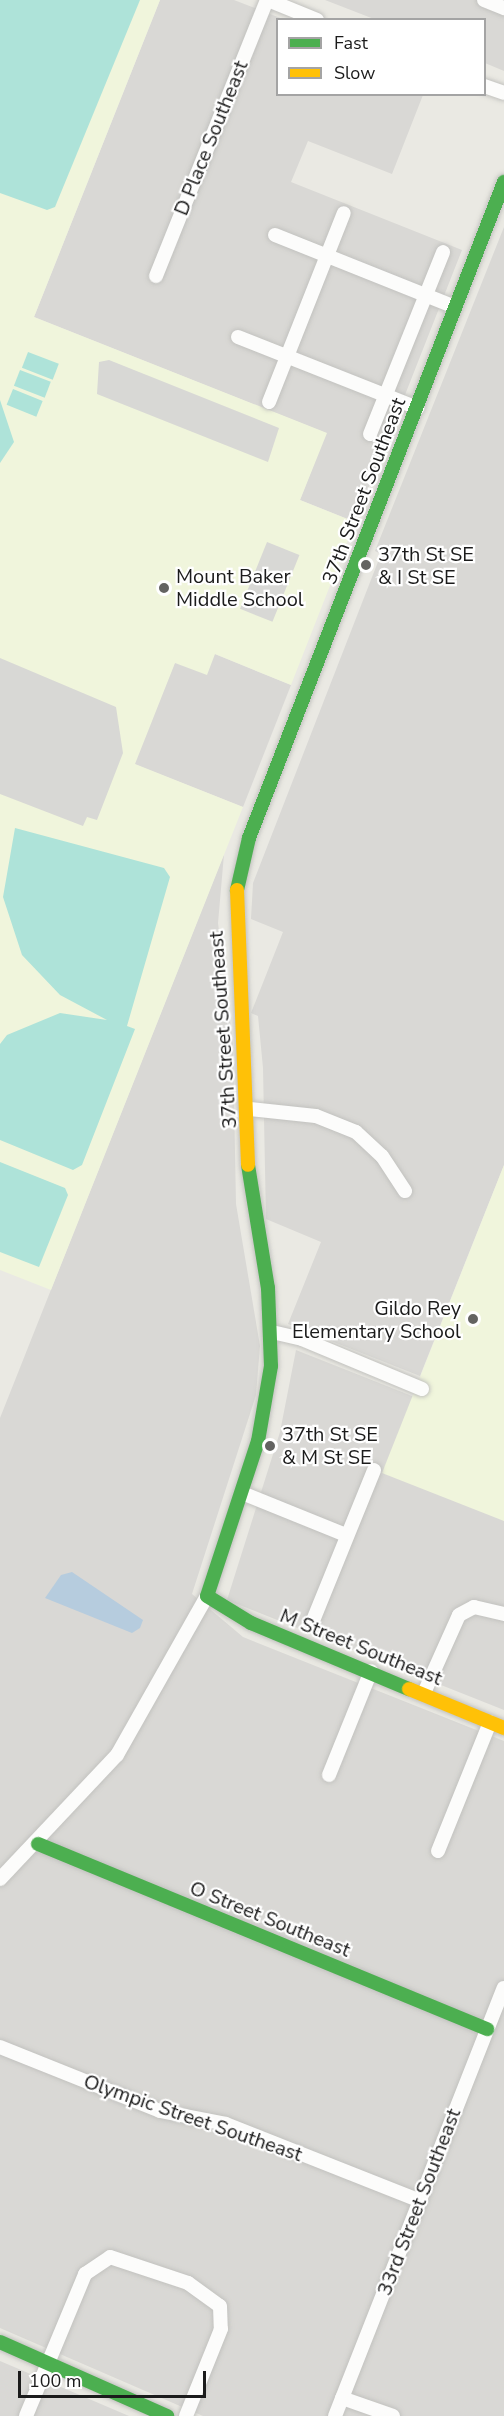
<!DOCTYPE html>
<html>
<head>
<meta charset="utf-8">
<style>
  body { margin:0 }
  #map { position:relative; width:504px; height:2416px; overflow:hidden; background:#eae9e3; font-family:"Nunito Sans",sans-serif }
  div>[style] { position:absolute }
  [style*='--x'] { left:calc(var(--x)*1px); top:calc(var(--y)*1px); width:calc(var(--w)*1px); rotate:calc(var(--a)*1deg) }
  .residential>* { inset:0; background:#d9d8d5 }
  .education>* { inset:0; background:#f0f5dc }
  .pitch>* { inset:0; background:#aee3d9; transform-origin:0 0 }
  .parking>* { inset:0; background:#d8d8d5; transform-origin:0 0 }
  .water>* { inset:0; background:#b6ccde }
  .roads { filter:drop-shadow(0 0 2px #c2c2bf) drop-shadow(0 0 2px #c2c2bf) }
  .street>* { height:14px; margin:-7px; padding:0 7px; transform-origin:7px; border-radius:7px; background:#fcfcfb }
  .fast>* { height:14px; margin:-7px; padding:0 7px; transform-origin:7px; border-radius:7px; background:#4caf50 }
  .slow>* { height:14px; margin:-7px; padding:0 7px; transform-origin:7px; border-radius:7px; background:#ffc107 }
  .dots>* { width:16px; height:16px; translate:-50% -50%; box-sizing:border-box; border:3px solid #fff; border-radius:50% }
  span { translate:-50% -50%; white-space:nowrap; text-align:center; line-height:1.15; -webkit-text-stroke:4.5px #fff; paint-order:stroke }
  .street-label { font-size:20px; color:#1b1b1b }
  .poi-label { font-size:20px; color:#1b1b1b }
  .left { translate:0 -50%; text-align:left }
  .right { translate:-100% -50%; text-align:right }
  .legend { position:absolute; left:276px; top:18px; width:210px; height:78px; box-sizing:border-box; background:#fff; border:2px solid #a4a4a4; margin:0; padding:8px 10px; list-style:none; font-size:18px; color:#1b1b1b }
  .legend li { display:flex; align-items:center; gap:12px; height:30px }
  .legend b { width:30px; border:2px solid #a4a4a4 }
  .scale { position:absolute; left:18px; top:2371px; width:188px; height:27px; box-sizing:border-box; border:3px solid #1b1b1b; border-top:0; padding-left:8px; font-size:18px; line-height:21px; white-space:nowrap; color:#1b1b1b; -webkit-text-stroke:4px #fff; paint-order:stroke }
</style>
</head>
<body>
<div id="map">
  <div class="residential">
    <div style="clip-path:polygon(160px 0,234px 0,283px 19px,278px 20px,278px 94px,423px 95px,392px 174px,308px 141px,291px 182px,462px 250px,355px 522px,300px 500px,326px 433px,34px 317px)"></div>
    <div style="clip-path:polygon(325px 0,504px 0,504px 71px,485px 63px,484px 20px,374px 19px)"></div>
    <div style="clip-path:polygon(504px 227px,504px 1165px,420px 1376px,288px 1324px,321px 1242px,266px 1219px,263px 1068px,258px 1016px,251px 1013px,283px 932px,251px 919px,253px 883px,381px 554px,375px 551px)"></div>
    <div style="clip-path:polygon(215px 654px,291px 685px,243px 807px,134px 764px,175px 662px)"></div>
    <div style="clip-path:polygon(224px 854px,218px 923px,233px 1045px,236px 1204px,260px 1346px,256px 1395px,192px 1594px,243px 1637px,504px 1741px,504px 2416px,203px 2416px,0 2328px,0 1418px)"></div>
    <div style="clip-path:polygon(296px 1350px,412px 1396px,504px 1521px,504px 1710px,227px 1600px,280px 1432px)"></div>
    <div style="clip-path:polygon(0 2361px,129px 2416px,0 2416px)"></div>
  </div>
  <div class="education">
    <div style="clip-path:polygon(0 0,160px 0,34px 317px,327px 433px,300px 500px,355px 522px,291px 685px,215px 654px,207px 675px,175px 663px,135px 764px,243px 807px,51px 1290px,0 1270px)"></div>
    <div style="clip-path:polygon(504px 1165px,504px 1521px,382px 1473px)"></div>
  </div>
  <div class="pitch">
    <div style="clip-path:polygon(0 0,140px 0,55px 207px,47px 210px,0 193px)"></div>
    <div style="left:28px;top:352px;width:33px;height:17px;rotate:21deg"></div>
    <div style="left:20px;top:370px;width:33px;height:17px;rotate:21deg"></div>
    <div style="left:13px;top:389px;width:32px;height:17px;rotate:22deg"></div>
    <div style="clip-path:polygon(0 400px,14px 442px,0 463px)"></div>
    <div style="clip-path:polygon(15px 828px,164px 868px,170px 877px,127px 1026px,135px 1029px,82px 1165px,73px 1170px,0 1140px,0 1044px,7px 1035px,60px 1013px,107px 1020px,60px 995px,22px 955px,3px 897px)"></div>
    <div style="clip-path:polygon(0 1162px,65px 1188px,68px 1195px,39px 1267px,0 1252px)"></div>
  </div>
  <div class="parking">
    <div style="clip-path:polygon(109px 360px,279px 428px,268px 462px,97px 394px,99px 362px)"></div>
    <div style="left:267px;top:542px;width:35px;height:72px;rotate:22deg"></div>
    <div style="clip-path:polygon(0 658px,116px 707px,123px 753px,97px 820px,87px 817px,83px 826px,0 794px)"></div>
  </div>
  <div class="water">
    <div style="clip-path:polygon(72px 1572px,143px 1620px,140px 1628px,132px 1633px,45px 1598px,61px 1575px)"></div>
  </div>
  <div class="roads">
    <div class="street">
      <div style="--x:268;--y:0;--w:53;--a:22.2"></div>
      <div style="--x:484;--y:0;--w:22;--a:22"></div>
      <div style="--x:484;--y:86;--w:21;--a:19"></div>
      <div style="--x:275;--y:235;--w:194;--a:21.8"></div>
      <div style="--x:156;--y:276;--w:297;--a:-68.1"></div>
      <div style="--x:238;--y:337;--w:193;--a:21.6"></div>
      <div style="--x:269;--y:402;--w:203;--a:-68.4"></div>
      <div style="--x:370;--y:434;--w:196;--a:-68.1"></div>
      <div style="--x:250;--y:1109;--w:66;--a:6.1"></div>
      <div style="--x:316;--y:1116;--w:43;--a:21.8"></div>
      <div style="--x:356;--y:1132;--w:35;--a:43"></div>
      <div style="--x:382;--y:1156;--w:42;--a:56.7"></div>
      <div style="--x:272;--y:1332;--w:31;--a:13"></div>
      <div style="--x:302;--y:1339;--w:130;--a:22.6"></div>
      <div style="--x:242;--y:1493;--w:112;--a:22"></div>
      <div style="--x:312;--y:1623;--w:165;--a:-67.9"></div>
      <div style="--x:424;--y:1693;--w:85;--a:-65.8"></div>
      <div style="--x:459;--y:1615;--w:17;--a:-28"></div>
      <div style="--x:474;--y:1607;--w:31;--a:13"></div>
      <div style="--x:329;--y:1775;--w:112;--a:-68"></div>
      <div style="--x:438;--y:1851;--w:139;--a:-68"></div>
      <div style="--x:0;--y:1879;--w:170;--a:-46.7"></div>
      <div style="--x:117;--y:1755;--w:183;--a:-60.5"></div>
      <div style="--x:0;--y:2047;--w:172;--a:21.8"></div>
      <div style="--x:160;--y:2111;--w:67;--a:11.1"></div>
      <div style="--x:226;--y:2124;--w:209;--a:21.6"></div>
      <div style="--x:342;--y:2398;--w:54;--a:19.4"></div>
      <div style="--x:26;--y:2416;--w:154;--a:-67.4"></div>
      <div style="--x:85;--y:2274;--w:30;--a:-34"></div>
      <div style="--x:110;--y:2257;--w:82;--a:18.4"></div>
      <div style="--x:188;--y:2283;--w:39;--a:36"></div>
      <div style="--x:220;--y:2306;--w:23;--a:88"></div>
      <div style="--x:221;--y:2329;--w:94;--a:111.9"></div>
      <div style="--x:335;--y:2416;--w:460;--a:-68.5"></div>
    </div>
    <div class="fast">
      <div style="--x:237;--y:890;--w:53;--a:-77"></div>
      <div style="--x:249;--y:838;--w:704;--a:-68.76"></div>
      <div style="--x:248;--y:1165;--w:125;--a:80.8"></div>
      <div style="--x:268;--y:1288;--w:78;--a:87.8"></div>
      <div style="--x:271;--y:1366;--w:76;--a:99.8"></div>
      <div style="--x:258;--y:1441;--w:163;--a:108.2"></div>
      <div style="--x:207;--y:1596;--w:52;--a:31.5"></div>
      <div style="--x:251;--y:1623;--w:171;--a:22.7"></div>
      <div style="--x:38;--y:1844;--w:486;--a:22.4"></div>
      <div style="--x:0;--y:2342;--w:183;--a:23.9"></div>
    </div>
    <div class="slow">
      <div style="--x:237;--y:890;--w:275;--a:87.7"></div>
      <div style="--x:409;--y:1689;--w:103;--a:22.3"></div>
    </div>
  </div>
  <div class="dots">
    <div style="left:366px;top:565px;background:#636361"></div>
    <div style="left:164px;top:588px;background:#636361"></div>
    <div style="left:473px;top:1319px;background:#636361"></div>
    <div style="left:270px;top:1446px;background:#636361"></div>
  </div>
  <div class="street-label">
    <span style="left:211px;top:138px;rotate:-68deg">D Place Southeast</span>
    <span style="left:364px;top:491px;rotate:-69deg">37th Street Southeast</span>
    <span style="left:223px;top:1030px;rotate:-94deg">37th Street Southeast</span>
    <span style="left:361px;top:1647px;rotate:22deg">M Street Southeast</span>
    <span style="left:270px;top:1919px;rotate:22deg">O Street Southeast</span>
    <span style="left:193px;top:2118px;rotate:19deg">Olympic Street Southeast</span>
    <span style="left:419px;top:2202px;rotate:-69deg">33rd Street Southeast</span>
  </div>
  <div class="poi-label">
    <span class="left" style="left:378px;top:566px">37th St SE<br>&amp; I St SE</span>
    <span class="left" style="left:176px;top:588px">Mount Baker<br>Middle School</span>
    <span class="right" style="left:461px;top:1320px">Gildo Rey<br>Elementary School</span>
    <span class="left" style="left:282px;top:1446px">37th St SE<br>&amp; M St SE</span>
  </div>
  <ul class="legend">
  <li><b style="height:8px;background:#4caf50"></b>Fast</li>
  <li><b style="height:8px;background:#ffc107"></b>Slow</li>
  </ul>
  <div class="scale">100 m</div>
</div>
</body>
</html>
